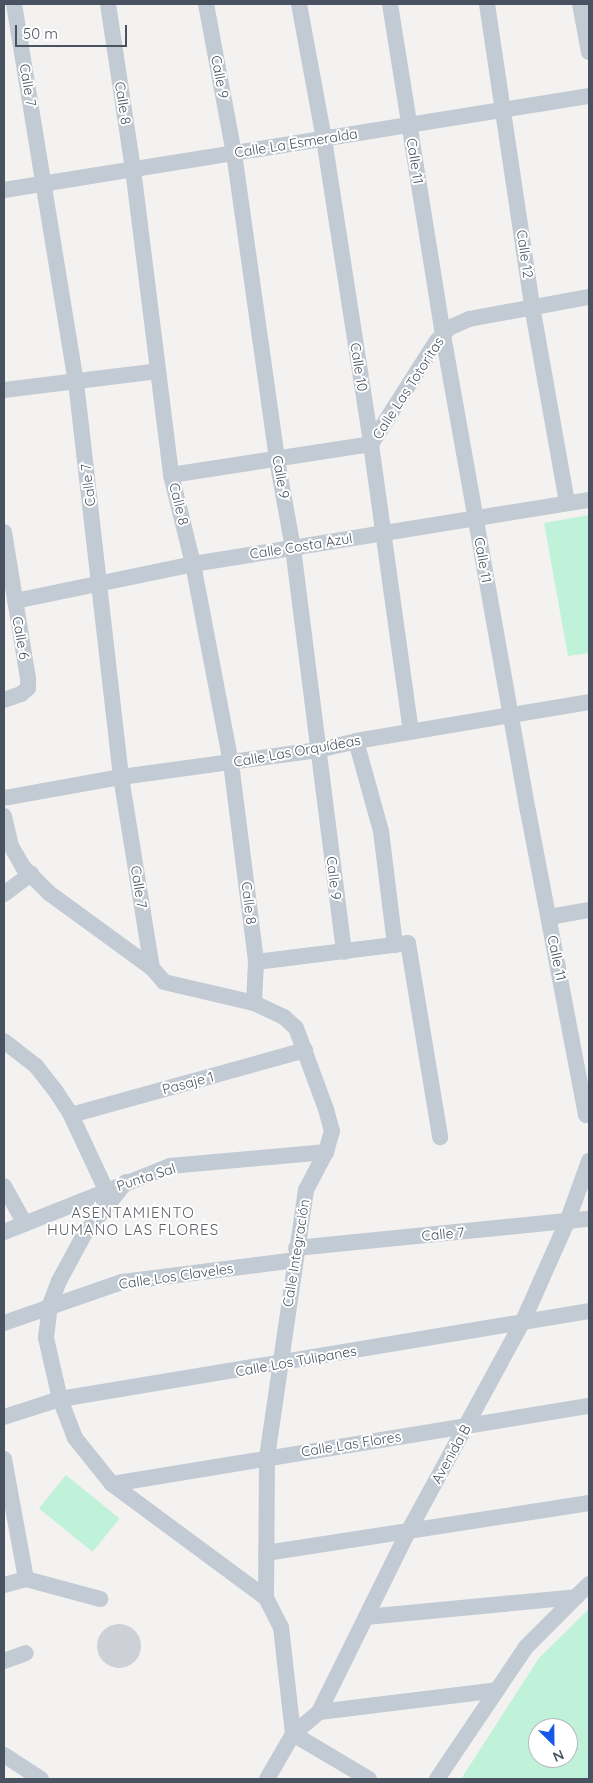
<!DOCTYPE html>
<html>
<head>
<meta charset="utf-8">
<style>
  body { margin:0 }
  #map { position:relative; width:593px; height:1783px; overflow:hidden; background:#f4f2f1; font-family:Quicksand,sans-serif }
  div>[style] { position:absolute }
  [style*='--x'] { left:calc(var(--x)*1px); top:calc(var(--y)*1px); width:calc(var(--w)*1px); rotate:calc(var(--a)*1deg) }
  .green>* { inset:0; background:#c0f1d9; transform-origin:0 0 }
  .building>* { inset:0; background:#cdd0d7 }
  .round { border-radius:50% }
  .minor>* { height:16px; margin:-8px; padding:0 8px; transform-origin:8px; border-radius:8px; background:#c2cad3 }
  span { translate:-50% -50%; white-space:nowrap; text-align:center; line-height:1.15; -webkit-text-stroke:4px #fff; paint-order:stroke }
  .street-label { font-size:14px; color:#495260 }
  .neighbourhood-label { font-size:15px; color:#5e6167; letter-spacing:1px }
  .frame { position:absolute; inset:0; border:5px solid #495260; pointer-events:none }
  .north { position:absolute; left:528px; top:1718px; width:50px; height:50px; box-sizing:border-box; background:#fff; border:1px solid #b6babf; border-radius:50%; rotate:157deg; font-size:14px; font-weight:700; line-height:20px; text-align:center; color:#495260 }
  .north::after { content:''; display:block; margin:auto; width:18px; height:22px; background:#1658e9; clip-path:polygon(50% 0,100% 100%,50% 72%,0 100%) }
  .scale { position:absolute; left:15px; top:25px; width:112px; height:22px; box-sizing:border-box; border:2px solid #495260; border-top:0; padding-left:6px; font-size:15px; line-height:18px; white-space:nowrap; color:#495260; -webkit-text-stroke:4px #fff; paint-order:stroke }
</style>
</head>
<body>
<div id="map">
  <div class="green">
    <div style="clip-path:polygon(589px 515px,589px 653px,568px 656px,544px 523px)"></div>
    <div style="left:66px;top:1475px;width:69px;height:43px;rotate:39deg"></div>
    <div style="clip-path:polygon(evenodd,589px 1609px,589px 1779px,461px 1779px,539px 1658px,589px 1609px,538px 1728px,568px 1728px,568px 1758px,538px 1758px,538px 1728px)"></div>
  </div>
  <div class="building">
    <div class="round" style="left:97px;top:1624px;width:44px;height:44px"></div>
  </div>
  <div class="minor">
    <div style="--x:14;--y:4;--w:383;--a:80.7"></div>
    <div style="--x:76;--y:382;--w:398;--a:83.5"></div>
    <div style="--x:121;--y:777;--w:193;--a:80.8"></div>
    <div style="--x:108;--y:4;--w:167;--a:81.4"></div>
    <div style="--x:133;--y:169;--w:308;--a:82.9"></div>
    <div style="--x:171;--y:475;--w:92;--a:76.1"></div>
    <div style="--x:193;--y:564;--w:203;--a:79.2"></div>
    <div style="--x:231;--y:763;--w:201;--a:82.8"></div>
    <div style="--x:256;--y:962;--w:41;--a:92.8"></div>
    <div style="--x:206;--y:4;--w:152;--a:79.4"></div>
    <div style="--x:234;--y:153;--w:310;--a:82"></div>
    <div style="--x:277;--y:460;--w:89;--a:79.7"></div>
    <div style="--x:293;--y:548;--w:407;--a:82.8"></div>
    <div style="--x:299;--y:4;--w:137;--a:79.5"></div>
    <div style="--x:324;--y:139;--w:309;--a:81.2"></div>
    <div style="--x:371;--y:444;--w:290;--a:82.1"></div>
    <div style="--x:390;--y:4;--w:335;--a:80.9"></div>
    <div style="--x:443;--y:335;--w:484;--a:79.9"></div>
    <div style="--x:528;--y:811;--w:309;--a:79.2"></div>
    <div style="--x:586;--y:1115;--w:3;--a:-18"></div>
    <div style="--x:487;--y:4;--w:305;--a:81.5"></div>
    <div style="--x:532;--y:306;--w:200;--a:79.9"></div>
    <div style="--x:580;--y:4;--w:49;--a:79.4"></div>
    <div style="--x:4;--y:190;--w:593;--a:-9.13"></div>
    <div style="--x:4;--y:390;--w:155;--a:-7"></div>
    <div style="--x:171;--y:475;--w:202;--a:-8.8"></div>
    <div style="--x:371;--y:444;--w:121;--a:-57.5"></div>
    <div style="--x:436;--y:342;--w:19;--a:-47"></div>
    <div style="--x:449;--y:328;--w:22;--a:-24"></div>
    <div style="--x:469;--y:319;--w:122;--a:-10.4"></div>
    <div style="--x:4;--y:532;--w:149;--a:80.7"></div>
    <div style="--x:28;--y:679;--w:9;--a:90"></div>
    <div style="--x:28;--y:688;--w:9;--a:139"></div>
    <div style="--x:21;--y:694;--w:18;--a:161"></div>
    <div style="--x:15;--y:601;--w:182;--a:-11.7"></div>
    <div style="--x:193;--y:564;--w:401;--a:-9.2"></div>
    <div style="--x:356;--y:741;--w:93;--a:74.5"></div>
    <div style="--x:381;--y:831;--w:115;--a:83"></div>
    <div style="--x:4;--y:798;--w:119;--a:-10.2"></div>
    <div style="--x:121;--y:777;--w:199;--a:-7.8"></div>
    <div style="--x:318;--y:750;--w:39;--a:-13"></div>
    <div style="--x:356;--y:741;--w:236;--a:-9.5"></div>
    <div style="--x:4;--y:816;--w:31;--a:77"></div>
    <div style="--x:11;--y:846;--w:24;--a:60"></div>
    <div style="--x:23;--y:867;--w:37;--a:45"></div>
    <div style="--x:49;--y:893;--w:127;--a:36.1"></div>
    <div style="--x:152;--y:968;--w:18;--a:49"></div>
    <div style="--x:164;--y:982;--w:92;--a:13.1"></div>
    <div style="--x:254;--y:1003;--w:33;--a:25"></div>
    <div style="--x:284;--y:1017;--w:16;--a:43"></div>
    <div style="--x:296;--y:1028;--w:86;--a:69.7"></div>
    <div style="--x:326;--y:1109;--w:23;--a:75"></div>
    <div style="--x:332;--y:1131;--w:22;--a:106"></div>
    <div style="--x:326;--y:1152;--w:43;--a:117.8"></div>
    <div style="--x:306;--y:1190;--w:270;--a:98.3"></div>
    <div style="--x:267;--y:1457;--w:141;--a:90.4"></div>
    <div style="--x:4;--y:894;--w:34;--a:-37"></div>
    <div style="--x:549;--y:917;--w:41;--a:-9.9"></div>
    <div style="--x:256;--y:962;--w:153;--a:-7.1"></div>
    <div style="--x:408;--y:943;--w:197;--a:80.6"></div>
    <div style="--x:4;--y:1041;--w:41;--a:38"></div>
    <div style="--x:36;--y:1066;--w:31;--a:52"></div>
    <div style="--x:55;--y:1090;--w:30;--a:57"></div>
    <div style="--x:71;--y:1115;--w:83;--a:65"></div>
    <div style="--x:71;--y:1115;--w:243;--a:-15.5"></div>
    <div style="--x:126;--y:1182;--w:65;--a:128.8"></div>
    <div style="--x:85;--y:1233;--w:55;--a:118.4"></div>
    <div style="--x:59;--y:1281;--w:26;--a:111"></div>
    <div style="--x:50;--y:1305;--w:33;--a:97"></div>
    <div style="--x:46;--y:1338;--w:63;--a:77.1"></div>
    <div style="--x:60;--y:1399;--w:42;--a:69"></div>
    <div style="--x:75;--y:1438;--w:59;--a:51.2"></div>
    <div style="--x:112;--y:1484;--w:192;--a:36.5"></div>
    <div style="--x:266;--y:1598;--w:33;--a:63"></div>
    <div style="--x:281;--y:1627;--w:108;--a:83.6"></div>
    <div style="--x:4;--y:1186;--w:43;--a:61.1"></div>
    <div style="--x:4;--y:1232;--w:179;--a:-21.7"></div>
    <div style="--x:170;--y:1166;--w:157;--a:-5.1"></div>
    <div style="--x:296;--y:1248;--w:294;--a:-5.7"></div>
    <div style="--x:4;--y:1323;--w:125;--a:-19.2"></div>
    <div style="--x:122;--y:1282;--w:174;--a:-7.2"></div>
    <div style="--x:4;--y:1417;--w:59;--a:-17.8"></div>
    <div style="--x:60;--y:1399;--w:536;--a:-9.44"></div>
    <div style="--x:4;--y:1459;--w:122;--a:79.6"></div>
    <div style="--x:112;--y:1484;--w:483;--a:-9.3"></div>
    <div style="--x:266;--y:1553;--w:327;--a:-8.8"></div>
    <div style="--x:4;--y:1585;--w:23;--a:-15"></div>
    <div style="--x:26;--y:1579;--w:77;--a:15.1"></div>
    <div style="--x:366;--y:1617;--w:211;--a:-5.4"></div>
    <div style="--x:4;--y:1661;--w:23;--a:-20"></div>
    <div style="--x:319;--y:1712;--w:179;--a:-7"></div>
    <div style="--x:293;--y:1734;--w:88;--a:30.6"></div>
    <div style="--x:4;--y:1755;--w:44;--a:33"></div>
    <div style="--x:267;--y:1779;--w:52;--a:-60"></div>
    <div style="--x:293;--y:1734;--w:34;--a:-40"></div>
    <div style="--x:319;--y:1712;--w:201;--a:-63.7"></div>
    <div style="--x:408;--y:1532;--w:240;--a:-61.4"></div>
    <div style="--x:523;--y:1321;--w:108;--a:-66"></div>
    <div style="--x:567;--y:1222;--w:65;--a:-70.2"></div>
    <div style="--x:437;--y:1779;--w:159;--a:-56"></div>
    <div style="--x:526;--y:1647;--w:89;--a:-45"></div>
  </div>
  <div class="street-label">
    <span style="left:220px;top:77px;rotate:79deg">Calle 9</span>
    <span style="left:28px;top:85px;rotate:80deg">Calle 7</span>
    <span style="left:123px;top:103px;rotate:81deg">Calle 8</span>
    <span style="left:296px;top:143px;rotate:-9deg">Calle La Esmeralda</span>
    <span style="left:415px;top:161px;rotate:81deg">Calle 11</span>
    <span style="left:525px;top:254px;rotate:82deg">Calle 12</span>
    <span style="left:359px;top:367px;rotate:81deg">Calle 10</span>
    <span style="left:408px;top:388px;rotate:-57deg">Calle Las Totoritas</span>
    <span style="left:281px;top:477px;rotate:80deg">Calle 9</span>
    <span style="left:88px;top:485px;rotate:-97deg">Calle 7</span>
    <span style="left:179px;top:504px;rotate:76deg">Calle 8</span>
    <span style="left:301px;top:546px;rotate:-9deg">Calle Costa Azul</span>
    <span style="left:483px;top:560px;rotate:80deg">Calle 11</span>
    <span style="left:21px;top:638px;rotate:80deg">Calle 6</span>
    <span style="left:297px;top:751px;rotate:-10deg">Calle Las Orquídeas</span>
    <span style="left:334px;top:878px;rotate:83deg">Calle 9</span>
    <span style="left:139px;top:887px;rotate:81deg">Calle 7</span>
    <span style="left:249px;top:903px;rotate:83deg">Calle 8</span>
    <span style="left:557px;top:958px;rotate:78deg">Calle 11</span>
    <span style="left:188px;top:1083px;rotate:-15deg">Pasaje 1</span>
    <span style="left:146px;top:1177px;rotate:-18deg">Punta Sal</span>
    <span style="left:443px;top:1234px;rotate:-5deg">Calle 7</span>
    <span style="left:296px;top:1253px;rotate:-81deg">Calle Integración</span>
    <span style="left:176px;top:1276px;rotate:-8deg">Calle Los Claveles</span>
    <span style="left:296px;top:1361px;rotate:-10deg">Calle Los Tulipanes</span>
    <span style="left:351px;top:1444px;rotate:-9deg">Calle Las Flores</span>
    <span style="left:451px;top:1454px;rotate:-61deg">Avenida B</span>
  </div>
  <div class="neighbourhood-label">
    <span style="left:133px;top:1221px">ASENTAMIENTO<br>HUMANO LAS FLORES</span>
  </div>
  <div class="frame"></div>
  <div class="north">N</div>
  <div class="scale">50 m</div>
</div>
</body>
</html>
